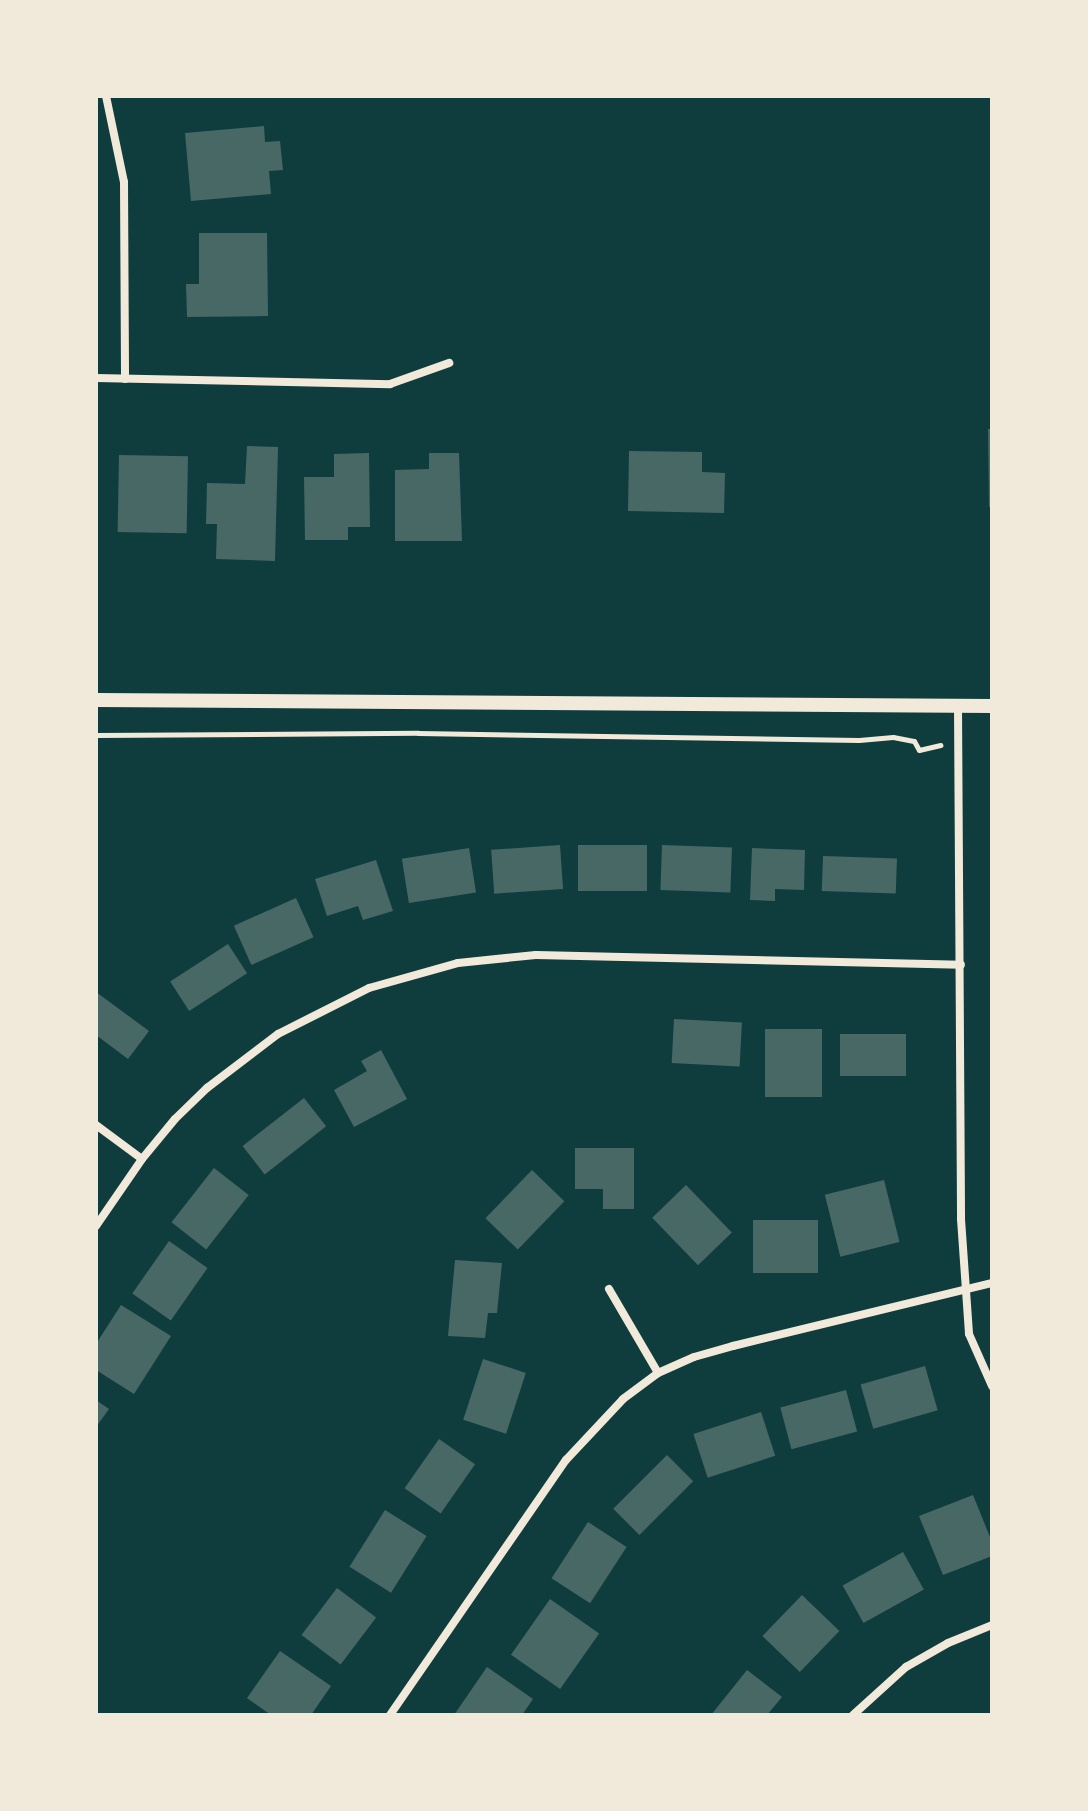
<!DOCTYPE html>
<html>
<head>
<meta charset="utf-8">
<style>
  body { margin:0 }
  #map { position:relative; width:1088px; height:1811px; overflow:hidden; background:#0f3d3e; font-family:Mulish,sans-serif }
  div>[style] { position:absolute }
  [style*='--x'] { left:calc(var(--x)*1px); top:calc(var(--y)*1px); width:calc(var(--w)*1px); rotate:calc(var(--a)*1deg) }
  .building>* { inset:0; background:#486865; transform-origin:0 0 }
  .path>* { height:5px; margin:-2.5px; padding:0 2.5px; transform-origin:2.5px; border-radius:2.5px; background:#f1e9da }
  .minor>* { height:8px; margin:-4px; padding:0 4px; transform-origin:4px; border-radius:4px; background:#f1e9da }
  .tertiary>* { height:14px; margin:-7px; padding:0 7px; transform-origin:7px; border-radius:7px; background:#f1e9da }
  span { translate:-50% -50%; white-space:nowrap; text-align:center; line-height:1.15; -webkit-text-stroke:8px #f1e9da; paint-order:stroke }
  .frame { position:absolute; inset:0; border:98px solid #f1e9da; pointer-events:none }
</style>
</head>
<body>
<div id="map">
  <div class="building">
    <div style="clip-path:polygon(264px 126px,265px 142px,280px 141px,283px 170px,269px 171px,271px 194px,191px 201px,185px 133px)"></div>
    <div style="clip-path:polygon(199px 233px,267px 233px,268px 316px,187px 317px,186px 284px,199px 284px)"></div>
    <div style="clip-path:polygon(988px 429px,992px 429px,992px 507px,989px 507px)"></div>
    <div style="clip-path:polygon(247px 446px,278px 447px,275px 561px,216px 559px,217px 524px,206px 524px,207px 483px,245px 484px)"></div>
    <div style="clip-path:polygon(629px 451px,702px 452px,702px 472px,725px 473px,724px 513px,628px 511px)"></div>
    <div style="clip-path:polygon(369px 453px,370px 527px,348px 527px,348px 540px,305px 540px,304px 477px,334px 477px,334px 454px)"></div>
    <div style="clip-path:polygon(429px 453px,459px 453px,462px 541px,395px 541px,395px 470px,429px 469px)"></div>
    <div style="left:119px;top:455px;width:69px;height:77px;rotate:1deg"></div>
    <div style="left:560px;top:845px;width:44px;height:69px;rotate:86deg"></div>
    <div style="left:578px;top:845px;width:69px;height:46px"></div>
    <div style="left:662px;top:845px;width:70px;height:45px;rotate:2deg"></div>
    <div style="left:469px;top:848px;width:45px;height:68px;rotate:81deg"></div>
    <div style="clip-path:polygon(752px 848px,805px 850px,804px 890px,775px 889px,775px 901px,750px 900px)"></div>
    <div style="left:823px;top:856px;width:74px;height:35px;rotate:2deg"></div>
    <div style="clip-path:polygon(376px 860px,393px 911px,363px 920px,358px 906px,327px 916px,315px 879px)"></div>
    <div style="left:296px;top:898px;width:43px;height:68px;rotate:66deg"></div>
    <div style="left:228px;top:944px;width:35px;height:69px;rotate:57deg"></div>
    <div style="clip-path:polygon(96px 992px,149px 1031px,128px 1059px,96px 1035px)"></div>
    <div style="left:674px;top:1019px;width:68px;height:44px;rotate:3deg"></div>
    <div style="left:765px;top:1029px;width:57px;height:68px"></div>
    <div style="left:840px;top:1034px;width:66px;height:42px"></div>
    <div style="clip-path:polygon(381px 1050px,407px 1099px,354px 1127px,334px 1090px,367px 1071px,361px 1061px)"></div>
    <div style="left:304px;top:1098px;width:36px;height:78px;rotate:52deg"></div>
    <div style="clip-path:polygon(575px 1148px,634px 1148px,634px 1209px,603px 1209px,603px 1189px,575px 1189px)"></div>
    <div style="left:214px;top:1168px;width:44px;height:69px;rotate:38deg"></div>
    <div style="left:532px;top:1170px;width:45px;height:67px;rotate:44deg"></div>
    <div style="left:884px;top:1180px;width:64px;height:61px;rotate:76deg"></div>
    <div style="left:686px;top:1185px;width:66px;height:47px;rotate:46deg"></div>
    <div style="left:753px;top:1220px;width:65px;height:53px"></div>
    <div style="left:169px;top:1241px;width:47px;height:64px;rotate:35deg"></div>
    <div style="clip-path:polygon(455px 1260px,502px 1263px,497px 1313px,488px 1313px,485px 1338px,448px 1336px)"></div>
    <div style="clip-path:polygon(121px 1305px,171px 1336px,134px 1394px,96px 1370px,96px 1344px)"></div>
    <div style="left:483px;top:1359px;width:45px;height:64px;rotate:18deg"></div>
    <div style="left:925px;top:1366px;width:46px;height:67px;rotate:74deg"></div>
    <div style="left:846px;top:1390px;width:43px;height:68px;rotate:75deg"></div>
    <div style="clip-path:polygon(96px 1400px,109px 1409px,96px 1427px)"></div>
    <div style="left:761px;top:1412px;width:46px;height:71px;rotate:72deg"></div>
    <div style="left:439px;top:1439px;width:44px;height:60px;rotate:35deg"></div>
    <div style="left:667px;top:1455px;width:37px;height:76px;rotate:45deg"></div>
    <div style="clip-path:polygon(973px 1495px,992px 1542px,992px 1556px,943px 1575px,919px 1516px)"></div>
    <div style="left:385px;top:1510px;width:49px;height:67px;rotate:32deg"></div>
    <div style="left:588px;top:1522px;width:46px;height:67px;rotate:33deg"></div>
    <div style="left:903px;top:1552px;width:43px;height:69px;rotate:61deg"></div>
    <div style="left:337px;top:1588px;width:49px;height:59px;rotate:37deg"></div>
    <div style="left:802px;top:1595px;width:52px;height:57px;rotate:44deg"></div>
    <div style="left:550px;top:1599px;width:60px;height:68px;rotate:35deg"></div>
    <div style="clip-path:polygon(280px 1651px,331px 1686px,311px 1715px,271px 1715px,247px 1698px)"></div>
    <div style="clip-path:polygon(487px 1667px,533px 1699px,522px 1715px,454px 1715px)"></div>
    <div style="clip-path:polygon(747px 1670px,782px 1697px,767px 1715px,711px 1715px)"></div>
  </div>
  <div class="path">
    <div style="--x:96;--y:735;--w:322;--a:-0.4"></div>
    <div style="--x:418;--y:733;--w:441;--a:0.9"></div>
    <div style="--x:859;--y:740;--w:34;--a:-5"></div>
    <div style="--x:893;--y:737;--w:21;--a:11"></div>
    <div style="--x:914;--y:741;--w:10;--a:61"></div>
    <div style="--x:919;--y:750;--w:22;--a:-13"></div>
  </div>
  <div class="minor">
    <div style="--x:106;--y:96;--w:88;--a:78.2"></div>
    <div style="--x:124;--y:182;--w:197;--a:89.7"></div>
    <div style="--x:96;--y:378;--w:294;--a:1.2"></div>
    <div style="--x:390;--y:384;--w:63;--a:-19.6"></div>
    <div style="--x:958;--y:706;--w:513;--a:89.66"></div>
    <div style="--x:961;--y:1219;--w:115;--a:86"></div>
    <div style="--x:969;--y:1334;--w:57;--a:66.1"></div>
    <div style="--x:96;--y:1125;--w:57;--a:36.5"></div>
    <div style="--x:96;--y:1226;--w:81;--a:-55.5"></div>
    <div style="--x:142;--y:1159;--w:52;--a:-50.5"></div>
    <div style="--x:175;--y:1119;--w:45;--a:-44.1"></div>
    <div style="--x:207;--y:1088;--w:89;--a:-37.3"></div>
    <div style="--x:278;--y:1034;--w:102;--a:-26.8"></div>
    <div style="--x:369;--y:988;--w:92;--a:-15.7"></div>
    <div style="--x:458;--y:963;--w:78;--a:-5.9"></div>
    <div style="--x:536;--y:955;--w:425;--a:1.3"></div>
    <div style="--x:609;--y:1289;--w:97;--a:59.7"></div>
    <div style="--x:390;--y:1715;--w:310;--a:-55.4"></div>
    <div style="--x:566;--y:1460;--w:83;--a:-46.9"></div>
    <div style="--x:623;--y:1399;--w:44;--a:-36.6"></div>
    <div style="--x:658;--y:1373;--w:39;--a:-24"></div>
    <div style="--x:694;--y:1357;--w:41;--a:-15.8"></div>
    <div style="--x:733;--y:1346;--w:267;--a:-13.7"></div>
    <div style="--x:853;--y:1715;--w:72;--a:-42.2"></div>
    <div style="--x:906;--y:1667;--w:48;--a:-29.7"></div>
    <div style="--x:948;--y:1643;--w:48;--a:-22.2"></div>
  </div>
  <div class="tertiary">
    <div style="--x:96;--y:700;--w:896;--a:0.38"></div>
  </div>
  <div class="frame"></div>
</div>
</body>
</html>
